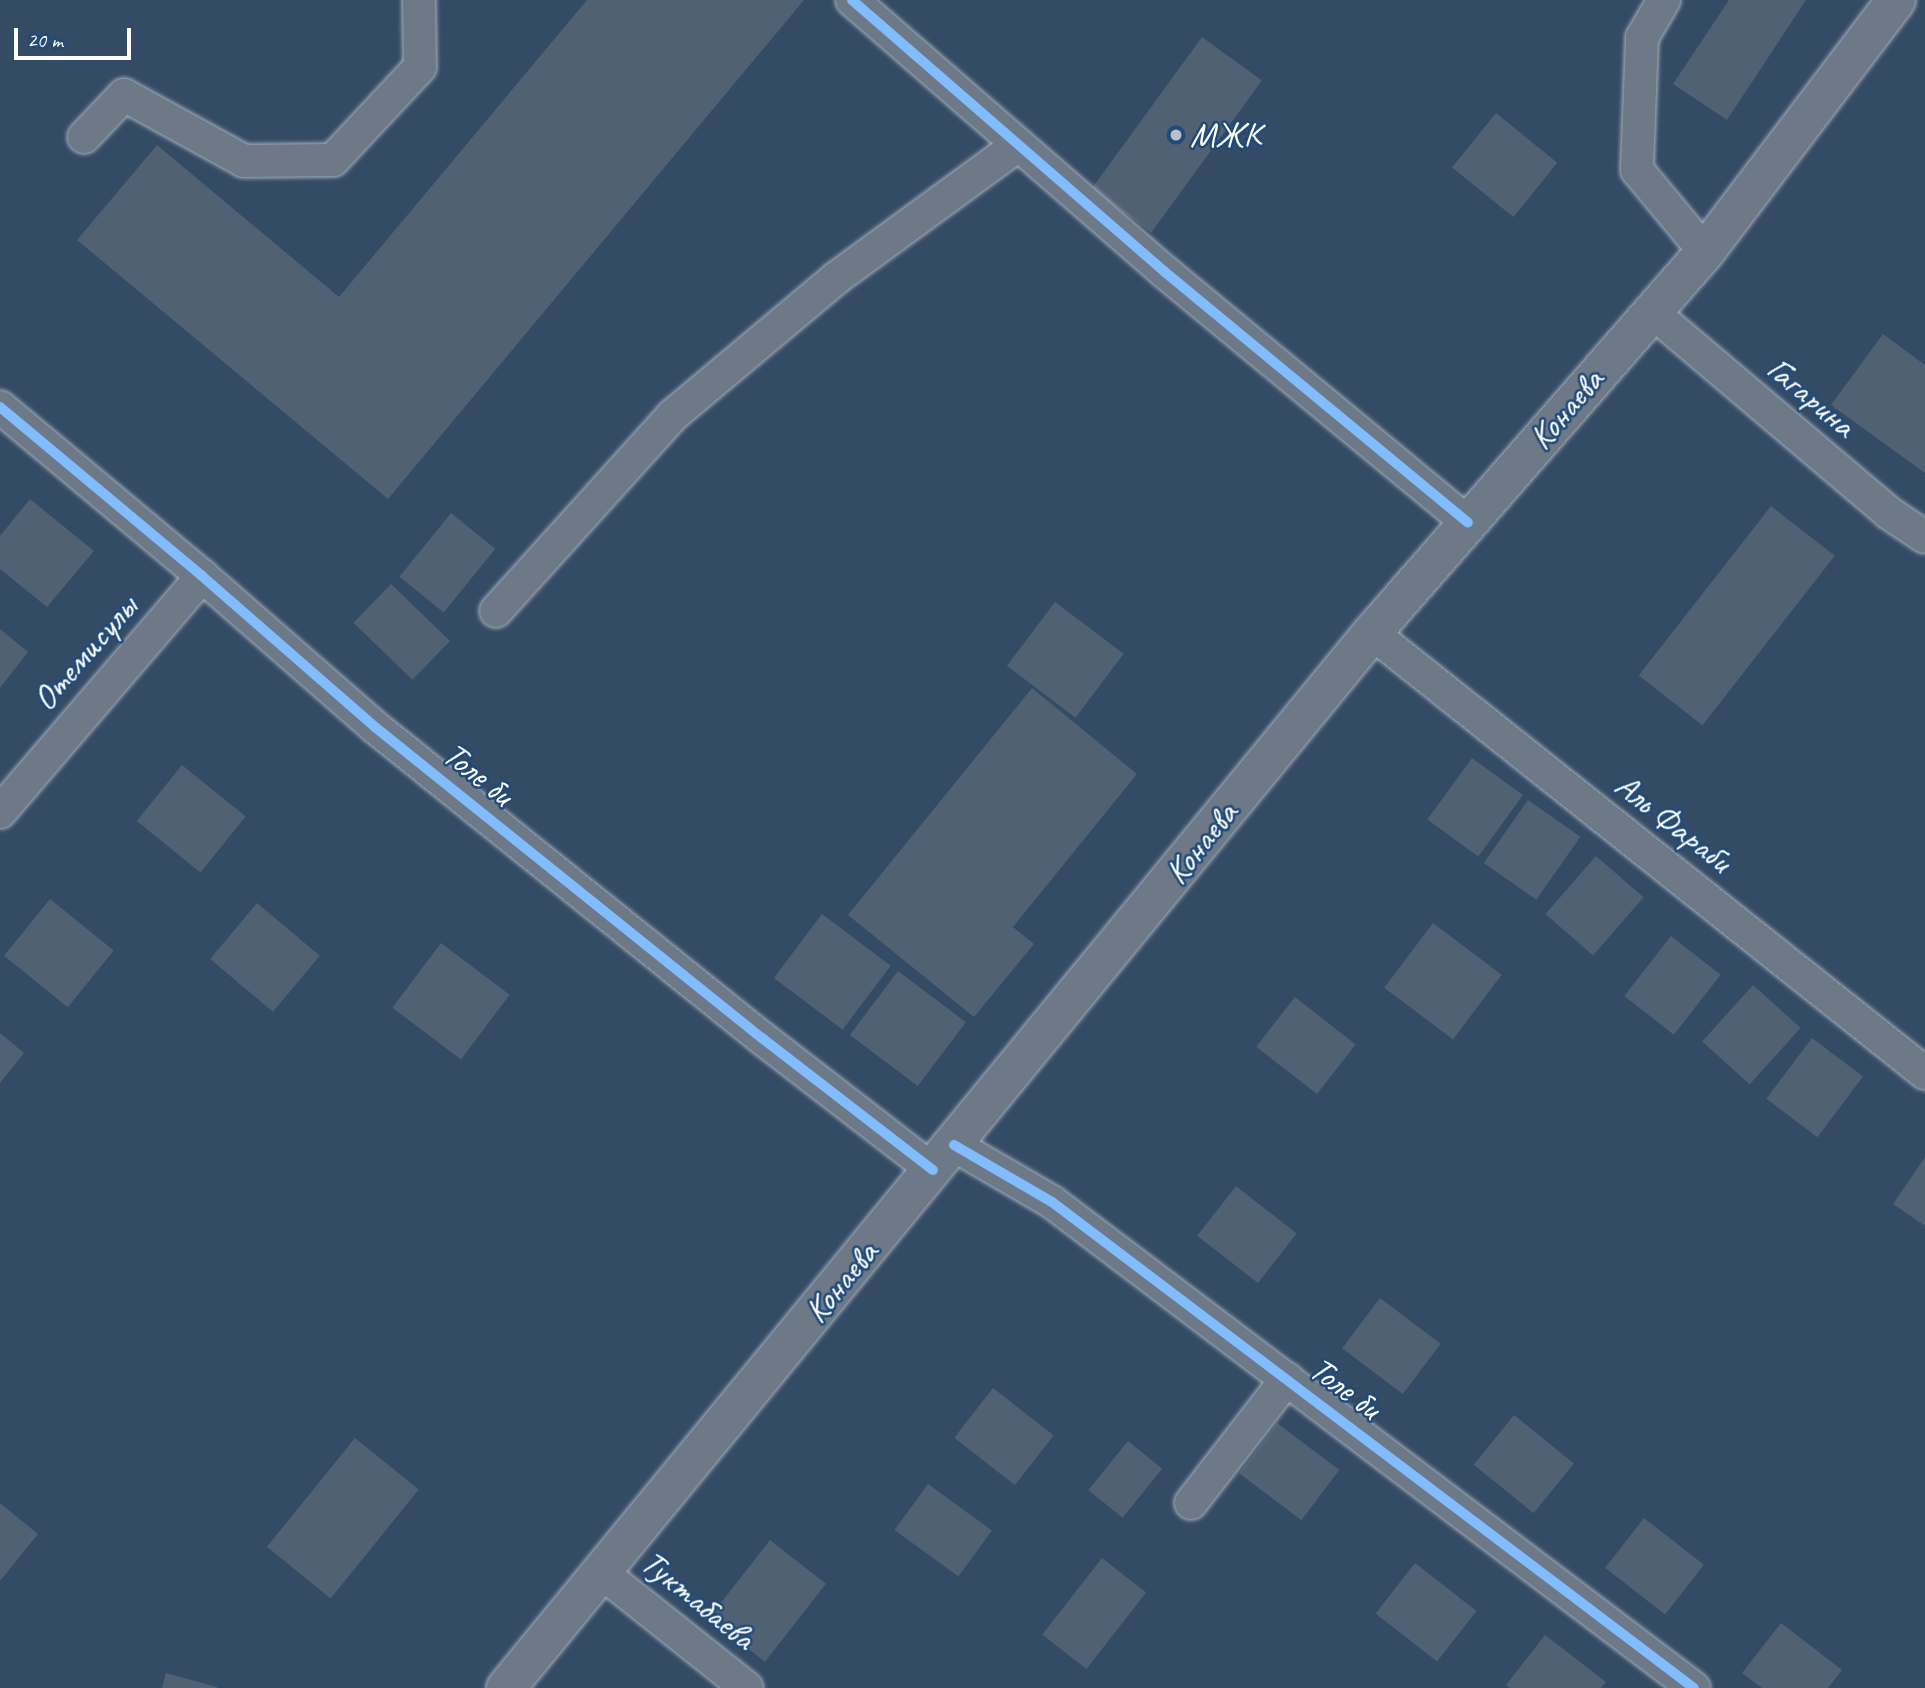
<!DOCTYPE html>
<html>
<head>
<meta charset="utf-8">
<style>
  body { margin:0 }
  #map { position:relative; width:1925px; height:1688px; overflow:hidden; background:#344b65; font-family:Caveat,sans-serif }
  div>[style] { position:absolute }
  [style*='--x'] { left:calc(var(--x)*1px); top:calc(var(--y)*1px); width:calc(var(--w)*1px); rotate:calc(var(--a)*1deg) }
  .building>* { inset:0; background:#506174; transform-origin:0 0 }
  .roads { filter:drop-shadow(0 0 2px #a4aeba) drop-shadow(0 0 2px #a4aeba) }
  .street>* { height:32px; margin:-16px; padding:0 16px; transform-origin:16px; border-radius:16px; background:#6d7986 }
  .secondary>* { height:38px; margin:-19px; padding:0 19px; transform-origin:19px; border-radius:19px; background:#6d7986 }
  .cycleway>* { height:10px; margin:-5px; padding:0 5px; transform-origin:5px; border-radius:5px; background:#80bcff }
  .dots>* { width:19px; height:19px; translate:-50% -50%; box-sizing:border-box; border:4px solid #1f4a7a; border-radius:50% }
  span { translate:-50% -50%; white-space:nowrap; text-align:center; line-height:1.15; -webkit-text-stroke:5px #1f4a7a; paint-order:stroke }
  .poi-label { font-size:35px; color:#fff }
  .left { translate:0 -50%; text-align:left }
  .street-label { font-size:35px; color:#fff }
  .scale { position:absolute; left:14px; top:28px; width:117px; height:32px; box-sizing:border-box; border:4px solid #fff; border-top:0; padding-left:9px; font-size:21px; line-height:24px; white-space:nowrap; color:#fff; -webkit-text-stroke:5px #1f4a7a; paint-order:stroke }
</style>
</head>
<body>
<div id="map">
  <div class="building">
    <div style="clip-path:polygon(587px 0,804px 0,388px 499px,77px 240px,157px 145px,339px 297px)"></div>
    <div style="clip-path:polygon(1729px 0,1806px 0,1727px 120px,1673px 84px)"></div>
    <div style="left:1202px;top:37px;width:74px;height:188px;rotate:36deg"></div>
    <div style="left:1496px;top:113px;width:79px;height:70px;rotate:39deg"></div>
    <div style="clip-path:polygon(1883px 334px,1925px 365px,1925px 473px,1831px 405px)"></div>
    <div style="clip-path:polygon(30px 499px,94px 551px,47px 607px,0 569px,0 536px)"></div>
    <div style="left:1771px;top:506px;width:81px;height:215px;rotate:38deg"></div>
    <div style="left:451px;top:513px;width:57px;height:82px;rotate:39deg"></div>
    <div style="left:391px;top:584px;width:82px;height:54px;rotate:44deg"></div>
    <div style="left:1055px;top:602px;width:86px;height:80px;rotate:37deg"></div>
    <div style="clip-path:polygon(0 629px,28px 652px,0 688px)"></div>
    <div style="clip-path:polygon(1032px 688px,1137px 774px,1013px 927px,1034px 944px,974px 1017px,848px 915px)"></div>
    <div style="left:1472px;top:758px;width:63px;height:76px;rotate:36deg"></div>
    <div style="left:182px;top:765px;width:82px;height:72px;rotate:39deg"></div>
    <div style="left:1528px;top:800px;width:64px;height:77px;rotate:35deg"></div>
    <div style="left:1596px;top:856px;width:63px;height:77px;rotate:41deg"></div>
    <div style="left:50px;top:899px;width:82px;height:73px;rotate:39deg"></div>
    <div style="left:257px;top:903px;width:82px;height:73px;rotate:40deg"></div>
    <div style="left:822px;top:914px;width:86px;height:80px;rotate:37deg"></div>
    <div style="left:1433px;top:923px;width:86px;height:81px;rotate:37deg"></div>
    <div style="left:1671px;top:936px;width:63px;height:76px;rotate:38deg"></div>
    <div style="left:441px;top:943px;width:86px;height:81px;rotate:37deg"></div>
    <div style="left:898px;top:971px;width:85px;height:80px;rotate:37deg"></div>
    <div style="left:1753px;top:985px;width:64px;height:76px;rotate:42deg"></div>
    <div style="left:1295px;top:997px;width:77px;height:63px;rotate:38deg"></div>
    <div style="clip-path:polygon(0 1033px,24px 1053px,0 1083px)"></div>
    <div style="left:1812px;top:1038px;width:64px;height:76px;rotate:37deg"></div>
    <div style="clip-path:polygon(1925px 1157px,1925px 1226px,1893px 1204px)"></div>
    <div style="left:1236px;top:1186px;width:77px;height:63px;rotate:38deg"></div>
    <div style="left:1380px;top:1298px;width:76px;height:63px;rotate:37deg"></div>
    <div style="left:993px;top:1388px;width:77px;height:63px;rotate:38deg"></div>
    <div style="left:1514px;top:1415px;width:77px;height:64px;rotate:39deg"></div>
    <div style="left:1277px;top:1423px;width:78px;height:63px;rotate:37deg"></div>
    <div style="left:355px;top:1438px;width:82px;height:140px;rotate:39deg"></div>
    <div style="left:1128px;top:1441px;width:44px;height:63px;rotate:39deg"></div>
    <div style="left:928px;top:1484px;width:79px;height:57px;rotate:36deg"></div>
    <div style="clip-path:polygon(0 1503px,38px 1534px,0 1581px)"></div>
    <div style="left:1644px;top:1518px;width:76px;height:63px;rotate:38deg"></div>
    <div style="left:770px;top:1540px;width:71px;height:99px;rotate:38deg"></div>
    <div style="left:1102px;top:1558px;width:56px;height:97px;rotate:38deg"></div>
    <div style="left:1415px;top:1563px;width:78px;height:64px;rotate:38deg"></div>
    <div style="clip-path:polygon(1781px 1623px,1842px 1670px,1828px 1688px,1762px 1688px,1742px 1673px)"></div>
    <div style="clip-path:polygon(1545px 1635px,1606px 1682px,1601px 1688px,1510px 1688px,1506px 1685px)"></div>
    <div style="clip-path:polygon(166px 1673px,217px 1687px,217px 1688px,162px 1688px)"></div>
  </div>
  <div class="roads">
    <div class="street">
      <div style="--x:852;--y:0;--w:415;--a:41"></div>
      <div style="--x:1165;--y:272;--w:393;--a:39.6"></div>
      <div style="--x:1664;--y:0;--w:44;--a:120.1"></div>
      <div style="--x:1642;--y:38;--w:132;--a:92.2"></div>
      <div style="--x:1637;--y:170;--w:107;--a:50.3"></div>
      <div style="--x:84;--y:137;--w:58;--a:-46.4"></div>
      <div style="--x:124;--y:95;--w:137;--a:28.8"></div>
      <div style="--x:244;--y:161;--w:89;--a:-0.6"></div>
      <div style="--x:333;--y:160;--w:127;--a:-46.9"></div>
      <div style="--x:420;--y:67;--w:67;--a:-90.9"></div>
      <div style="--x:1651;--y:311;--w:312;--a:40.3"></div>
      <div style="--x:1889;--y:513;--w:43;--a:33.7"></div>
      <div style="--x:0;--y:407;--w:263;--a:39.9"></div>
      <div style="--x:202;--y:576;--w:230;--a:41.1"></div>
      <div style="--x:375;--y:727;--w:496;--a:38.8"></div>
      <div style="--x:762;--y:1038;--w:216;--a:37.7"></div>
      <div style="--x:496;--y:611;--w:263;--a:-47.9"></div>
      <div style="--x:672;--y:416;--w:213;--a:-40"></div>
      <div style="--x:835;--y:279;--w:227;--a:-36.2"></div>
      <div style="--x:1372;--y:633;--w:707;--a:38.51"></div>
      <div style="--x:0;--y:812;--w:311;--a:-49.4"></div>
      <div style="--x:954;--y:1145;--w:113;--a:30.2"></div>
      <div style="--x:1052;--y:1202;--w:805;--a:37.13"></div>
      <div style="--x:1191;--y:1503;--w:157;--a:-52.3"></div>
      <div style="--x:601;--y:1572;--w:186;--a:38.5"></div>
    </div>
    <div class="secondary">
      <div style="--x:506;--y:1688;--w:1365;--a:-50.62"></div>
      <div style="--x:1372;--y:633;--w:506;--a:-48.85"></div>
      <div style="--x:1705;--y:252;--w:316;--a:-52.8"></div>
    </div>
  </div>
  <div class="cycleway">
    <div style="--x:852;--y:0;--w:415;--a:41"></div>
    <div style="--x:1165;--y:272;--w:393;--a:39.6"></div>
    <div style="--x:0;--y:407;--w:263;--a:39.9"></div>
    <div style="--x:202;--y:576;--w:230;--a:41.1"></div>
    <div style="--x:375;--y:727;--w:496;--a:38.8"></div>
    <div style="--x:762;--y:1038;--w:216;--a:37.7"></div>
    <div style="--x:954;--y:1145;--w:113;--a:30.2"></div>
    <div style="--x:1052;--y:1202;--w:805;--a:37.13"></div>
  </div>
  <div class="dots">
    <div style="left:1176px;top:135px;background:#b8c0c9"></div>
  </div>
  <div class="poi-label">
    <span class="left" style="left:1190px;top:135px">МЖК</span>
  </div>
  <div class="street-label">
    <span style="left:1811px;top:397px;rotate:40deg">Гагарина</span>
    <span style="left:1566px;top:409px;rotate:-49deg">Конаева</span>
    <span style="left:85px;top:653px;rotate:-49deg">Отемисулы</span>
    <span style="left:478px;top:774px;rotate:39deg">Толе би</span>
    <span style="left:1673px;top:823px;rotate:38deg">Аль Фараби</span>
    <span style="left:1201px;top:843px;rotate:-51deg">Конаева</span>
    <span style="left:841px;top:1282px;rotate:-50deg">Конаева</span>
    <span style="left:1345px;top:1388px;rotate:37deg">Толе би</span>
    <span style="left:698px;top:1600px;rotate:39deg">Туктабаева</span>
  </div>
  <div class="scale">20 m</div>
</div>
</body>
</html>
